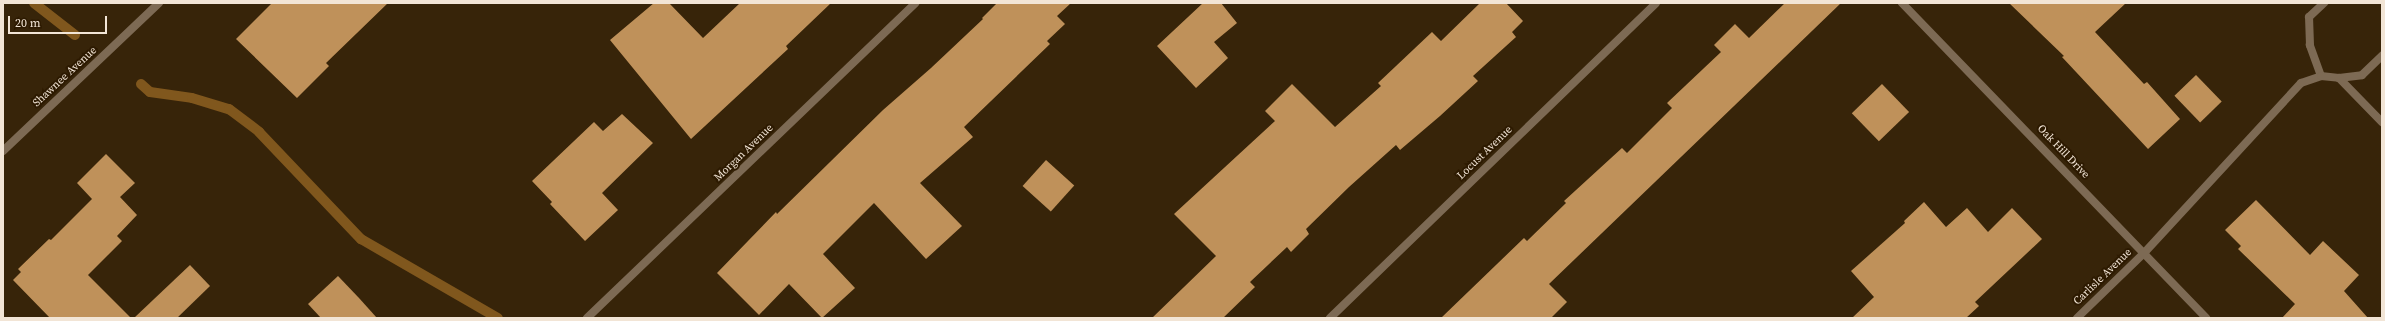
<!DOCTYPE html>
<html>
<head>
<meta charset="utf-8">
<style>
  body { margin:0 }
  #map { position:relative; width:2385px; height:321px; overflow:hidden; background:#372409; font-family:"Source Serif 4",serif }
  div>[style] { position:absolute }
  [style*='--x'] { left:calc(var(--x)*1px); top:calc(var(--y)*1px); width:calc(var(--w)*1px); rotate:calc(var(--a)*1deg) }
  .stream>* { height:10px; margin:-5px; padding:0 5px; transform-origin:5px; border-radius:5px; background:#80571d }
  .building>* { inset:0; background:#bf915a; transform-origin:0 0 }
  .lane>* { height:8px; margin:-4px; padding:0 4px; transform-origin:4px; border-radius:4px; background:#7d6a54 }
  .street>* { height:8px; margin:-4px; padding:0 4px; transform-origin:4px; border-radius:4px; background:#7d6a54 }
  span { translate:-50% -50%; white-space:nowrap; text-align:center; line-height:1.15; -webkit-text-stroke:4px #2d1a01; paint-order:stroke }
  .street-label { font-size:11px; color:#f2e5d6 }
  .frame { position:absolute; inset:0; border:4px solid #f2e5d6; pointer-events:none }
  .scale { position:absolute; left:8px; top:16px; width:99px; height:18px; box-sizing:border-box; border:2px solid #f2e5d6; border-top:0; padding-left:5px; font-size:12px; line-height:14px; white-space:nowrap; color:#f2e5d6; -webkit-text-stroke:3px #2d1a01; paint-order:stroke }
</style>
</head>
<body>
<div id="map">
  <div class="stream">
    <div style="--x:34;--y:3;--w:52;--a:38"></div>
    <div style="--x:141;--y:84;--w:12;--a:42"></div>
    <div style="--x:150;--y:92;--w:42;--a:8.1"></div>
    <div style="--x:192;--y:98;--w:39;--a:17"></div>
    <div style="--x:229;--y:109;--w:38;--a:37"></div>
    <div style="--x:259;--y:132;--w:148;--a:46.4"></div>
    <div style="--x:361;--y:239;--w:158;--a:30"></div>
  </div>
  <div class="building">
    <div style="clip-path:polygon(272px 3px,388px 3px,326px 63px,329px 66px,297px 98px,236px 39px)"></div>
    <div style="clip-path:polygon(654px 3px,669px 3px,703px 38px,740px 3px,831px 3px,786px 46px,788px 49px,691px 139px,610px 40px)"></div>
    <div style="clip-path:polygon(997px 3px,1071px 3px,1057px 16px,1065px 24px,1047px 41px,1050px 44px,964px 127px,973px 137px,920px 183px,962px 226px,926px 259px,874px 203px,823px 254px,855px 288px,822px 318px,789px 284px,759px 315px,717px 273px,776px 212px,777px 214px,883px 110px,931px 68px,983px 19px,982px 18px)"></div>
    <div style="clip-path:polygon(1203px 3px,1221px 3px,1237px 23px,1214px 42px,1228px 58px,1196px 88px,1157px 46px)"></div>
    <div style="clip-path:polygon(1480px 3px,1506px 3px,1523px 21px,1512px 32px,1516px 37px,1473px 76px,1478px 81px,1440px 116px,1400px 150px,1396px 145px,1349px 187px,1306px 229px,1309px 234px,1291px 252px,1287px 247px,1250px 282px,1255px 287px,1223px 318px,1152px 318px,1216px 256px,1174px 214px,1275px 121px,1265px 111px,1292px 84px,1335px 127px,1381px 86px,1378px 83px,1432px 32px,1441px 41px)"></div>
    <div style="clip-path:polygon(1785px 3px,1841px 3px,1549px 284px,1567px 302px,1551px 318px,1441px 318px,1524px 238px,1527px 241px,1566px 203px,1564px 201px,1622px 148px,1627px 153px,1672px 108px,1667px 103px,1721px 52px,1714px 45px,1735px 24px,1749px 38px)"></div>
    <div style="clip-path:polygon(2009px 3px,2126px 3px,2095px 32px,2144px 84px,2147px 82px,2180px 119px,2148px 149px,2062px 57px,2064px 56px)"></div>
    <div style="left:2196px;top:75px;width:37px;height:30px;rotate:46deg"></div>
    <div style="left:1882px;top:84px;width:39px;height:42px;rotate:46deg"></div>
    <div style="clip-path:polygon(622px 114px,653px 143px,602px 193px,618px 210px,585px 241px,550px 204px,552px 202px,532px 181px,594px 122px,603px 131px)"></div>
    <div style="clip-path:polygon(106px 154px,135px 183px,120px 197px,137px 215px,117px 236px,122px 241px,88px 275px,131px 318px,50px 318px,13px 280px,21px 272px,18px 269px,49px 239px,51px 240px,92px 199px,77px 183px)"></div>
    <div style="left:1046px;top:160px;width:38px;height:35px;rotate:42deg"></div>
    <div style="clip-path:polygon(2256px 200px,2310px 255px,2323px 241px,2359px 275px,2344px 291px,2368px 318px,2282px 318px,2295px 304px,2238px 249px,2241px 246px,2225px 230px)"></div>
    <div style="clip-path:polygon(1924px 202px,1946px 227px,1967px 208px,1988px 232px,2012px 208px,2042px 239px,1975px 302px,1979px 306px,1966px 318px,1852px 318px,1874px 297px,1851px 271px,1905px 223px,1904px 221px)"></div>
    <div style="clip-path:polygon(190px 265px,210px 286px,177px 318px,134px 318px)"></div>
    <div style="clip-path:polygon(338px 276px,359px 298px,377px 318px,321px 318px,308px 304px)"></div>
  </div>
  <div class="lane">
    <div style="--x:2321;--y:76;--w:33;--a:-110"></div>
    <div style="--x:2310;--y:45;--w:28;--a:-92"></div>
    <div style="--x:2309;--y:17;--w:21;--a:-43"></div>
    <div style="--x:2339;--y:78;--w:23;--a:-7"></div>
    <div style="--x:2362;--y:75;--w:28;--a:-44"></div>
    <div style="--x:2145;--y:252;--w:230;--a:-47.3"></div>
    <div style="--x:2301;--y:83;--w:21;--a:-19"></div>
    <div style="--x:2321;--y:76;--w:18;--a:6"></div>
    <div style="--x:2339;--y:78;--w:62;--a:45.7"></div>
  </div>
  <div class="street">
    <div style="--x:1902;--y:3;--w:438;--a:46"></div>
    <div style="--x:3;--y:151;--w:215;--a:-43.5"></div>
    <div style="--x:587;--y:318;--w:455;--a:-43.8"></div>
    <div style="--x:1330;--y:318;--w:453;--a:-44"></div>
    <div style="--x:2077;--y:318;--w:95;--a:-44.1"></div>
  </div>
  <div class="street-label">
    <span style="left:65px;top:77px;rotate:-43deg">Shawnee Avenue</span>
    <span style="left:2063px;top:152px;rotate:46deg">Oak Hill Drive</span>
    <span style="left:744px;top:153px;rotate:-44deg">Morgan Avenue</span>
    <span style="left:1485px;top:153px;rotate:-44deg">Locust Avenue</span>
    <span style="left:2103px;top:277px;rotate:-44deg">Carlisle Avenue</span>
  </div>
  <div class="frame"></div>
  <div class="scale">20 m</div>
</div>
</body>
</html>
